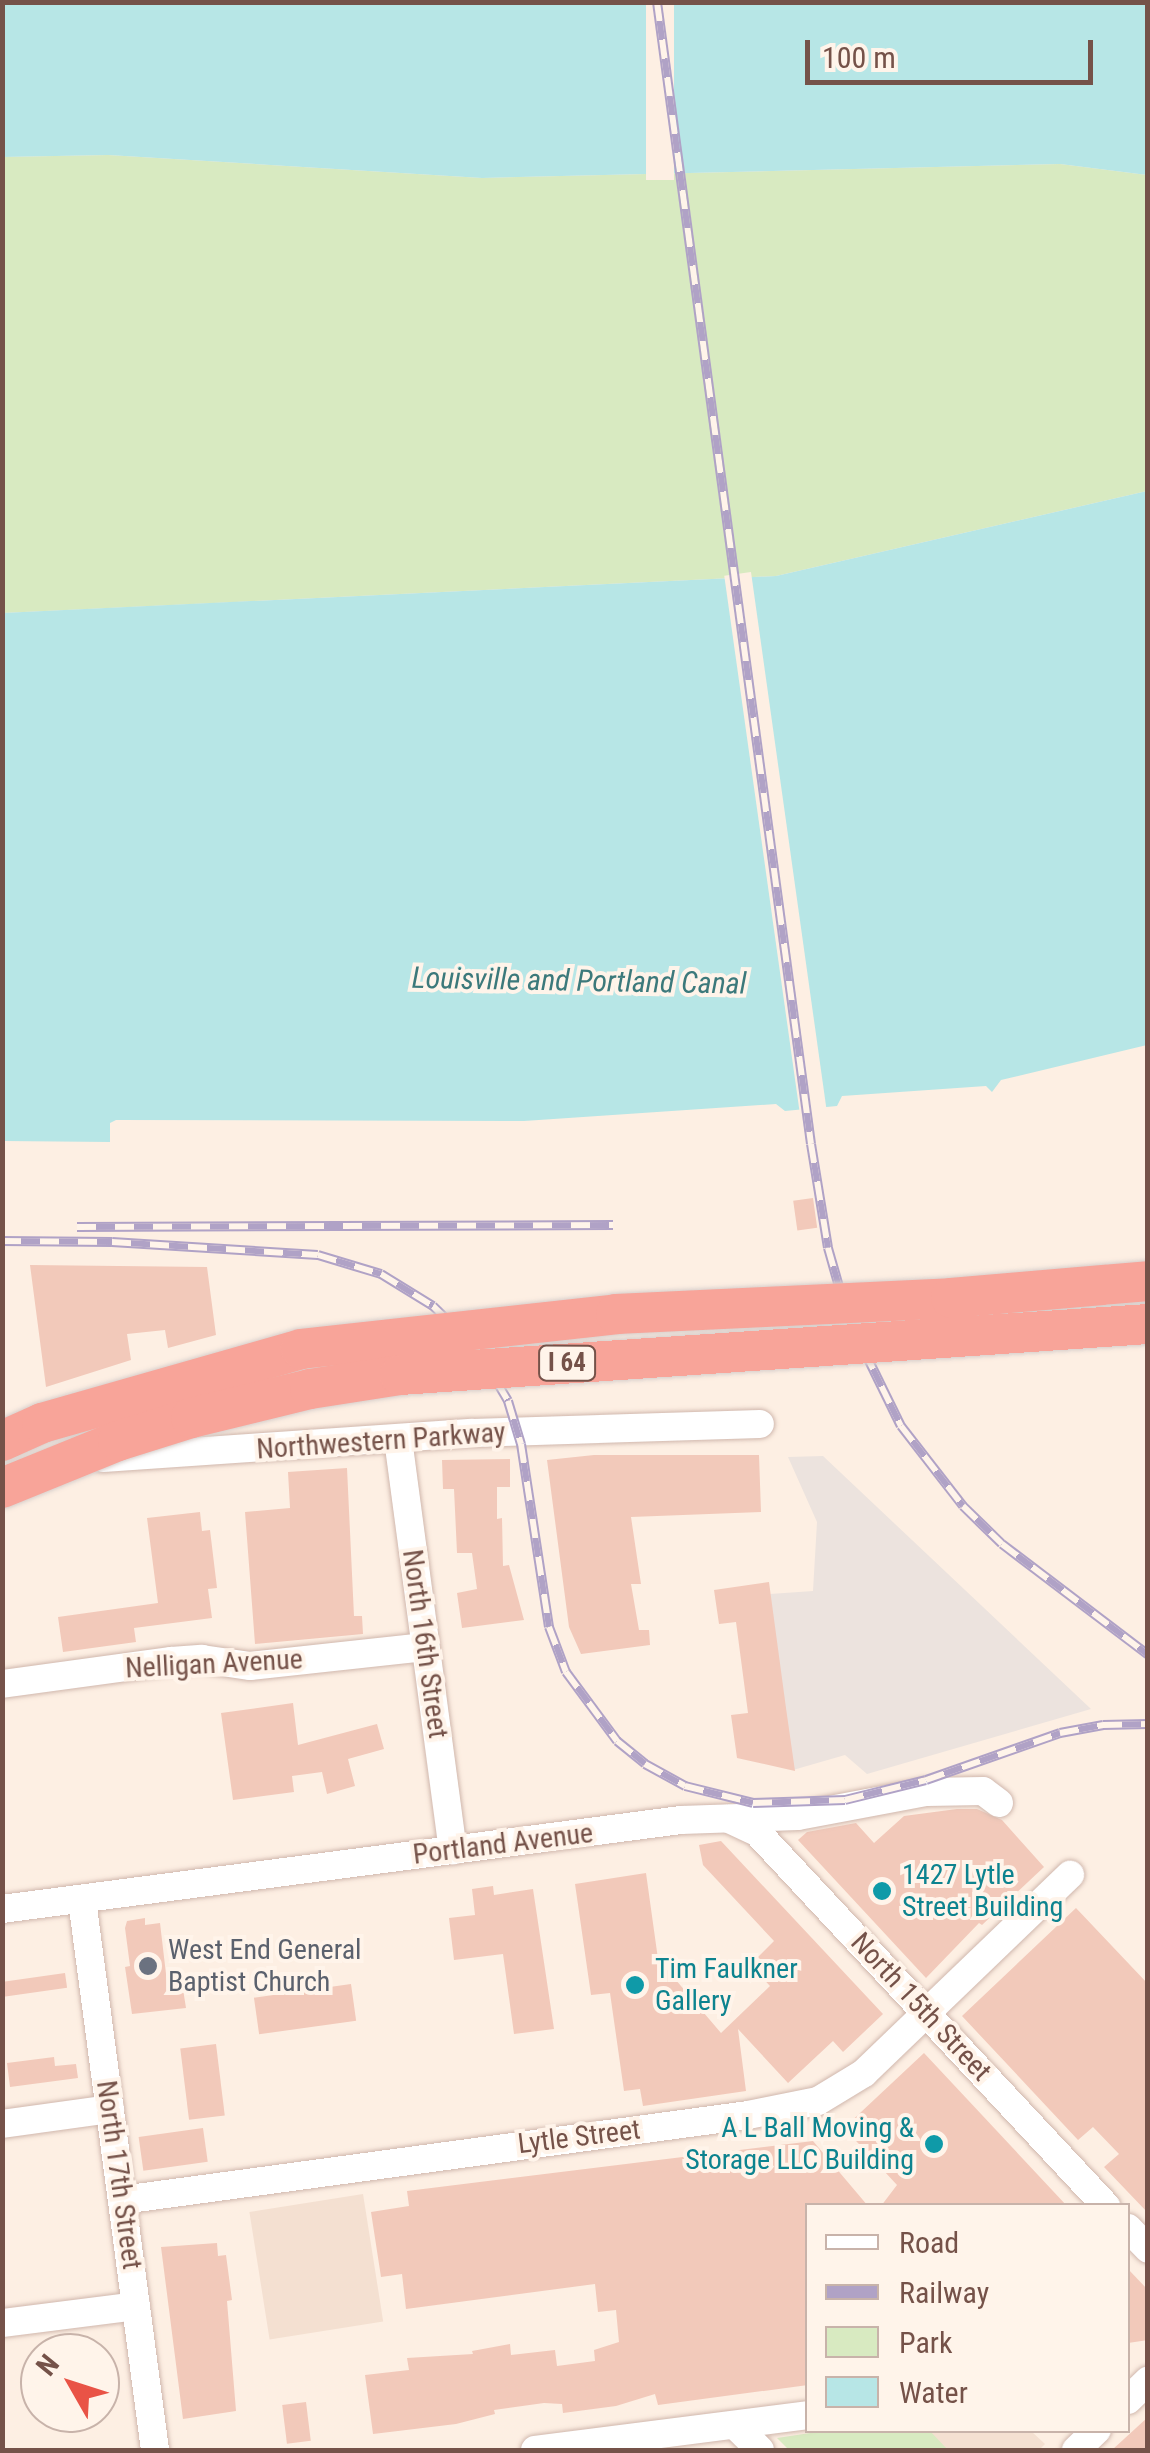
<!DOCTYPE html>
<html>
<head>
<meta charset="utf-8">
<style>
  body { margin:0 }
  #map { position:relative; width:1150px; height:2453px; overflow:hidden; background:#fdefe3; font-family:"Roboto Condensed",sans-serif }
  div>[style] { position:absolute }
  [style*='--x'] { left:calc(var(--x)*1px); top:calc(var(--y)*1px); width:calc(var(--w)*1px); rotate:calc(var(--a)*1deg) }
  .residential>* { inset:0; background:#f4e0d1; transform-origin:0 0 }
  .industrial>* { inset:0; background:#ece3de }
  .green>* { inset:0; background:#d8eac1 }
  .water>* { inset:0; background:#b7e6e6 }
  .pier>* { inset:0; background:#fdefe3; transform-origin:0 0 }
  .building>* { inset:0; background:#f2c9ba; transform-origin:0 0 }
  .roads { filter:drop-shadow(0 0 2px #d0b7ad) drop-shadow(0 0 2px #d0b7ad) }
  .minor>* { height:28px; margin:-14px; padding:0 14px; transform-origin:14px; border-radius:14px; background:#fff }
  .rail>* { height:10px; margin-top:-5px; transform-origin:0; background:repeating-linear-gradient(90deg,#fff4ea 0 19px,#b0a2c6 0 38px); box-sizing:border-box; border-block:2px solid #b0a2c6 }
  .bridges { filter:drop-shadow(0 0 2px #d8cfcc) drop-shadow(0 0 2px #d8cfcc) }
  .highway-bridge>* { height:40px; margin:-20px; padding:0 20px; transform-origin:20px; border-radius:20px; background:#f8a499 }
  .dots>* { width:28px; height:28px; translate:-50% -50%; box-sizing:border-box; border:5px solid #fff4ea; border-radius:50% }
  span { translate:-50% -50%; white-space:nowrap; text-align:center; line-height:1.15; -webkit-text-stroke:8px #fff4ea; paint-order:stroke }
  .shield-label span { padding:2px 8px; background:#fff4ea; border:2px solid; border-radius:8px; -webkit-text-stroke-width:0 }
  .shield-label { font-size:25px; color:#755249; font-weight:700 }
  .street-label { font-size:28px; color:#755249 }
  .culture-label { font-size:28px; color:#0d838f }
  .left { translate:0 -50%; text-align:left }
  .right { translate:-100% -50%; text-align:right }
  .worship-label { font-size:28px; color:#5b616d }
  .water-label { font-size:30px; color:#3c797b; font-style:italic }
  .frame { position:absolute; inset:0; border:5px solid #755249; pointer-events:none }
  .legend { position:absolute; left:805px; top:2203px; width:325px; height:230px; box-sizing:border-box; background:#fff4ea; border:2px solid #c8b3aa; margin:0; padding:12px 18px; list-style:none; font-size:30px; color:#755249 }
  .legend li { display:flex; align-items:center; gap:20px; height:50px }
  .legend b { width:50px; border:2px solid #c8b3aa }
  .north { position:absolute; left:20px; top:2333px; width:100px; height:100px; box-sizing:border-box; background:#fff4ea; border:2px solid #c8b3aa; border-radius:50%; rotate:309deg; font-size:28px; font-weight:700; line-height:40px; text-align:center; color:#755249 }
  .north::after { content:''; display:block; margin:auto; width:35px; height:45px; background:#e95346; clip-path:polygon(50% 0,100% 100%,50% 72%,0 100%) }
  .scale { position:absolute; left:805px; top:40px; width:288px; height:45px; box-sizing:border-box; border:5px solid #755249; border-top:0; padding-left:12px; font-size:30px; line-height:35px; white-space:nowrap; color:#755249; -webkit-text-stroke:8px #fff4ea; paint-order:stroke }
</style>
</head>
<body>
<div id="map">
  <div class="residential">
    <div style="left:363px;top:2194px;width:129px;height:115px;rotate:81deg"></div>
    <div style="clip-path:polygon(899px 2430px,1031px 2431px,1045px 2444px,1039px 2450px,791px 2450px)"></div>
  </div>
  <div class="industrial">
    <div style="clip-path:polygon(823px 1456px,1091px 1709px,867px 1774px,845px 1755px,793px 1770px,770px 1594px,813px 1591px,817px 1522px,788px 1457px)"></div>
  </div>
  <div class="green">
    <div style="clip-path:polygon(108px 155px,482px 178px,1060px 164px,1147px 175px,1147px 491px,776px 576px,3px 613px,2px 157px)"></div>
    <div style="clip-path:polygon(830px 2430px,930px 2431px,948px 2450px,789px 2450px,777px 2438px)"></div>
  </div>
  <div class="water">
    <div style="clip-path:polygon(2px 3px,1147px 3px,1147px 175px,1060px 164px,482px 178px,108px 155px,3px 157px)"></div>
    <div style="clip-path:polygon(1147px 491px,1147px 1045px,1001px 1080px,992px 1092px,986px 1086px,842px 1096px,837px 1106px,785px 1111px,776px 1104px,524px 1121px,116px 1120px,110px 1123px,110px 1142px,3px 1141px,2px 613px,776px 576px)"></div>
  </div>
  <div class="pier">
    <div style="left:646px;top:3px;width:28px;height:177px"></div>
    <div style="left:751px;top:572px;width:545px;height:27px;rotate:82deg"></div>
  </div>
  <div class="building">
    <div style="left:813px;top:1198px;width:30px;height:20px;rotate:82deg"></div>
    <div style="clip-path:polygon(30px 1265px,207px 1267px,216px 1335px,168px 1348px,165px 1330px,127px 1334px,131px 1360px,46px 1387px)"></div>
    <div style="clip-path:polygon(594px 1455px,759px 1455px,761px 1512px,631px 1517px,641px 1584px,631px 1584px,639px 1630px,649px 1630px,650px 1645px,581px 1654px,569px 1627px,547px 1460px)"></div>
    <div style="clip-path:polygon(510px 1459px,510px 1487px,497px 1487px,497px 1519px,502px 1518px,503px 1566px,509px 1565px,524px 1620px,462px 1628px,457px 1593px,477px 1589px,472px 1553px,457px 1553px,454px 1489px,443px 1489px,442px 1460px)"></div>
    <div style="clip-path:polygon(347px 1468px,354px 1616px,362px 1616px,363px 1634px,255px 1644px,245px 1512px,290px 1508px,288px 1472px)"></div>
    <div style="clip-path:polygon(200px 1512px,202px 1531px,210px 1530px,217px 1588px,208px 1589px,212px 1618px,134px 1628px,136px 1642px,63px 1652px,58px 1617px,158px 1603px,147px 1518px)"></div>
    <div style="clip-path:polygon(769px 1582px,786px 1708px,795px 1771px,737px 1758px,731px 1715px,748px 1713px,736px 1622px,719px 1624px,714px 1590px)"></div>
    <div style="clip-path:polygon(293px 1703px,298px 1745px,377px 1724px,384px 1749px,348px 1759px,355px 1786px,327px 1794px,322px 1772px,292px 1776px,294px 1792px,233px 1800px,221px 1713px)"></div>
    <div style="clip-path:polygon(957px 1809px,977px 1809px,1002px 1820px,1044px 1867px,982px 1925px,979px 1923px,926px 1978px,798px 1840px,807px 1832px,856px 1823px,874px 1843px,904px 1816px)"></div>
    <div style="clip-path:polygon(721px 1841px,883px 2014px,843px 2052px,833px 2041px,788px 2083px,738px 2029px,746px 2091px,643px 2106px,640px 2089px,624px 2091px,610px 1993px,591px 1995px,575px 1884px,646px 1873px,658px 1959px,721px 2033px,770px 1986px,757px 1972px,765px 1964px,758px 1957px,774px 1941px,703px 1865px,699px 1845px)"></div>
    <div style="clip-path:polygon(493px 1886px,494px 1895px,533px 1889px,554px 2029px,514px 2034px,503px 1954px,454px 1960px,449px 1918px,475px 1915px,472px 1889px)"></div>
    <div style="clip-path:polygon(1076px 1908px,1148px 1984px,1148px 2213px,1104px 2167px,1119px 2154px,1093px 2127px,1078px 2140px,962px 2016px)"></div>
    <div style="clip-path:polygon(145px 1918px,145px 1925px,160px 1923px,168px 1991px,183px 1989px,186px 2008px,132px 2014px,125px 1967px,130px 1966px,125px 1928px,127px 1921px)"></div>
    <div style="left:65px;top:1973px;width:15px;height:64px;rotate:82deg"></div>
    <div style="left:351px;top:1984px;width:37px;height:98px;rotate:82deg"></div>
    <div style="left:216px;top:2044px;width:72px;height:36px;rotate:83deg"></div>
    <div style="clip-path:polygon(924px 2053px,1067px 2206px,881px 2206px,897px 2185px,844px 2128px)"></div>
    <div style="clip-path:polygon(54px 2057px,55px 2066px,76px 2064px,78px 2078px,10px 2087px,7px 2063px)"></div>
    <div style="left:203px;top:2128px;width:34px;height:65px;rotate:82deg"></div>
    <div style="clip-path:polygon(813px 2141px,868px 2206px,808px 2206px,808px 2385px,658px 2405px,655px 2394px,616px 2406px,563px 2413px,562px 2404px,544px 2403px,494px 2410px,495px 2414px,456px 2424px,373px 2434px,365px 2375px,409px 2370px,407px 2358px,473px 2354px,472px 2351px,510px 2344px,511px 2355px,555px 2350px,557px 2366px,595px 2361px,594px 2350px,619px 2342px,616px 2310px,598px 2312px,595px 2284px,406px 2309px,402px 2274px,381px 2277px,371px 2212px,409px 2206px,407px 2191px)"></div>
    <div style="clip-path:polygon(217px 2243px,218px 2256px,226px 2255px,232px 2300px,227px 2301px,236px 2411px,183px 2419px,161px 2247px)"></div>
    <div style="clip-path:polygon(1128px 2269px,1148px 2290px,1148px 2340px,1128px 2343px)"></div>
    <div style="left:306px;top:2402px;width:39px;height:24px;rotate:83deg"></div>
    <div style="clip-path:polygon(1148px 2417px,1148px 2450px,1112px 2450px)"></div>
  </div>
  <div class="roads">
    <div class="minor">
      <div style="--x:398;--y:1439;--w:415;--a:82.4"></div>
      <div style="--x:103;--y:1458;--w:370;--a:-3.9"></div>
      <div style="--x:472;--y:1433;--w:288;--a:-1.8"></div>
      <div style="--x:2;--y:1684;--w:171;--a:-7.8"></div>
      <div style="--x:171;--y:1661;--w:31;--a:-4"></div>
      <div style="--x:202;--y:1659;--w:49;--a:8.3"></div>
      <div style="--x:250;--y:1666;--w:176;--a:-6.2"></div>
      <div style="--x:729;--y:1819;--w:31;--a:25"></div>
      <div style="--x:757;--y:1832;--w:512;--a:46.98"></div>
      <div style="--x:82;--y:1900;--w:555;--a:82.44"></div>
      <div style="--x:2;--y:1909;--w:685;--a:-7.47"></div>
      <div style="--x:681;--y:1820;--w:117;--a:-2"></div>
      <div style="--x:798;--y:1816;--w:130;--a:-10.6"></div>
      <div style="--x:926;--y:1792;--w:57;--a:-1"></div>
      <div style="--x:983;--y:1791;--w:20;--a:37"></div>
      <div style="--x:2;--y:2124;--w:109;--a:-7.9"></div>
      <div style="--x:122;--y:2200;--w:632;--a:-7.73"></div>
      <div style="--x:748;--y:2115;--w:71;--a:-11.3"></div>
      <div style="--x:818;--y:2101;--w:54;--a:-31.3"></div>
      <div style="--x:864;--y:2073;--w:286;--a:-43.9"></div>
      <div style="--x:1128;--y:2228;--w:29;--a:46"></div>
      <div style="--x:2;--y:2323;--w:135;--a:-7.2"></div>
      <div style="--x:1128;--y:2400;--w:28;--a:-44"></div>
      <div style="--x:738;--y:2428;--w:31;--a:45"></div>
      <div style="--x:535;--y:2450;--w:275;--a:-7.3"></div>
      <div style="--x:1076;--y:2450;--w:29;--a:-44"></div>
    </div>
  </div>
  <div class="rail">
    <div style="--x:657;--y:2;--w:1152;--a:82.32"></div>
    <div style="--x:811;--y:1144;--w:105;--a:80.7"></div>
    <div style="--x:828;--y:1248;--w:73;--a:74.1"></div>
    <div style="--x:848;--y:1318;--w:120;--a:63.9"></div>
    <div style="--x:901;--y:1426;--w:101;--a:52.2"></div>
    <div style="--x:963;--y:1506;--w:54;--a:44.3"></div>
    <div style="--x:1002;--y:1544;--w:183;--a:37.2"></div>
    <div style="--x:77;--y:1227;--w:536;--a:-0.21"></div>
    <div style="--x:2;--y:1241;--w:110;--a:0.5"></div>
    <div style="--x:112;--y:1242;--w:206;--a:3.6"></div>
    <div style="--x:318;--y:1255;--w:66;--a:16.8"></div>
    <div style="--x:381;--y:1274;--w:61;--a:31.6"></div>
    <div style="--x:433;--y:1306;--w:63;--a:44.4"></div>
    <div style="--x:478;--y:1350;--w:59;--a:59.5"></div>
    <div style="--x:508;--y:1401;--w:45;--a:73.2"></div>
    <div style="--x:521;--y:1444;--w:185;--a:81.3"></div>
    <div style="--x:549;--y:1627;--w:48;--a:69.3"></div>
    <div style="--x:566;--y:1672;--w:86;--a:53.5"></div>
    <div style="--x:617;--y:1741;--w:36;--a:39"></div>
    <div style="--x:645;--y:1764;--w:46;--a:28.8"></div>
    <div style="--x:685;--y:1786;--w:70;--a:14"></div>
    <div style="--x:753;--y:1803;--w:92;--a:-1.9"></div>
    <div style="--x:845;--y:1800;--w:83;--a:-13.9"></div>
    <div style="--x:926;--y:1780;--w:142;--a:-19.3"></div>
    <div style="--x:1060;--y:1733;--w:44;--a:-10.5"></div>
    <div style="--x:1103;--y:1725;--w:45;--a:-1.3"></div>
  </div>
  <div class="bridges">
    <div class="highway-bridge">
      <div style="--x:2;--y:1441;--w:44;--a:-24.2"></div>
      <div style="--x:42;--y:1423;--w:269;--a:-15.9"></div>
      <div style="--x:301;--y:1349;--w:317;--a:-6.3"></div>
      <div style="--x:616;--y:1314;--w:335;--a:-2.7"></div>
      <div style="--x:951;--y:1298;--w:198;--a:-4.9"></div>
      <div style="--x:2;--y:1488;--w:125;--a:-22.1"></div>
      <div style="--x:118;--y:1441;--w:77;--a:-17.5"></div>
      <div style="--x:191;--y:1418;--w:122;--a:-13.7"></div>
      <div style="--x:310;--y:1389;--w:91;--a:-8.8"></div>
      <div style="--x:400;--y:1375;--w:750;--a:-3.9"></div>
    </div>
  </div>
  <div class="dots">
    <div style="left:882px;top:1891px;background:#0f9aa8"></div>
    <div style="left:148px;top:1966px;background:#6b7280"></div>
    <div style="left:635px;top:1985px;background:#0f9aa8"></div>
    <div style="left:934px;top:2144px;background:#0f9aa8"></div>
  </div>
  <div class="shield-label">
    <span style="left:567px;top:1363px">I 64</span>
  </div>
  <div class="street-label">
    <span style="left:381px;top:1441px;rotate:-4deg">Northwestern Parkway</span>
    <span style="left:425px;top:1644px;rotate:82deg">North 16th Street</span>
    <span style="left:214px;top:1664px;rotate:-3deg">Nelligan Avenue</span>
    <span style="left:503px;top:1844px;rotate:-7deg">Portland Avenue</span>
    <span style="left:921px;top:2007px;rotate:47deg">North 15th Street</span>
    <span style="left:579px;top:2137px;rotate:-7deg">Lytle Street</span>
    <span style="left:119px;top:2175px;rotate:82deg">North 17th Street</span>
  </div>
  <div class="culture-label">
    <span class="left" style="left:902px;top:1891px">1427 Lytle<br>Street Building</span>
    <span class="left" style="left:655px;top:1985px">Tim Faulkner<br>Gallery</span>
    <span class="right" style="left:914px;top:2144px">A L Ball Moving &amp;<br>Storage LLC Building</span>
  </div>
  <div class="worship-label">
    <span class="left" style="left:168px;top:1966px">West End General<br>Baptist Church</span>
  </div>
  <div class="water-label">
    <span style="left:579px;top:981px;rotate:1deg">Louisville and Portland Canal</span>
  </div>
  <div class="frame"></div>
  <ul class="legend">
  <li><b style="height:12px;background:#fff"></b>Road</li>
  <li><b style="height:12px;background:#b0a2c6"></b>Railway</li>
  <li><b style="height:28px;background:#d8eac1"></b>Park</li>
  <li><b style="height:28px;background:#b7e6e6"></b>Water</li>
  </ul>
  <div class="north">N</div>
  <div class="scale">100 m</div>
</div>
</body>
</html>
